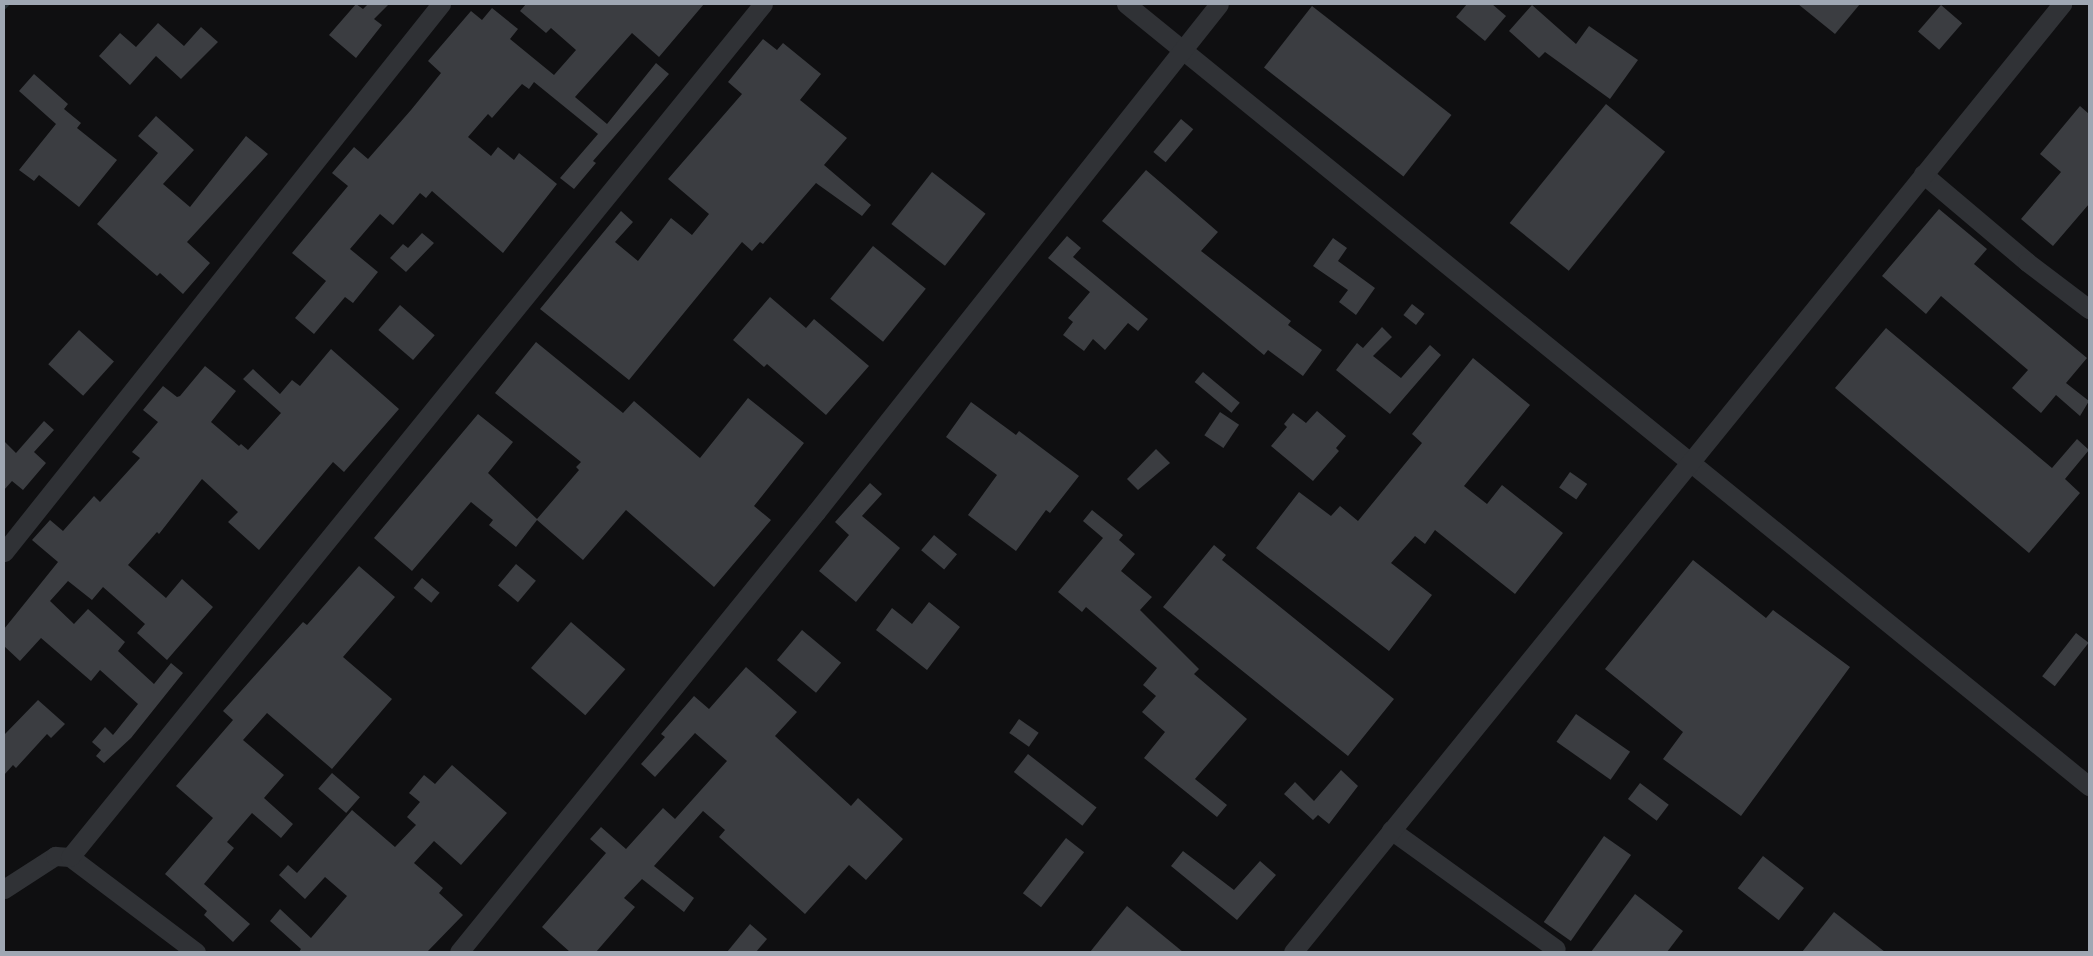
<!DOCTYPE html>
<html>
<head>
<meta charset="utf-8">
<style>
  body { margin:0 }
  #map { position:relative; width:2093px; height:956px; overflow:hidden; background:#0f0f11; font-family:"Space Grotesk",sans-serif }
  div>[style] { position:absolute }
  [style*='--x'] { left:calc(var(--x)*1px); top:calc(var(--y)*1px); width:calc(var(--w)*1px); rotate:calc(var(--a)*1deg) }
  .stream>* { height:5px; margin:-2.5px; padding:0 2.5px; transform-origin:2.5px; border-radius:2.5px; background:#252f35 }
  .building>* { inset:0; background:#3b3d41; transform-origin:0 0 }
  .street>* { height:19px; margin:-9.5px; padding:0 9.5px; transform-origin:9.5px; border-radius:9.5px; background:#303236 }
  span { translate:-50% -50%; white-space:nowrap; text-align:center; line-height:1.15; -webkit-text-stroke:4.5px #0a0b0c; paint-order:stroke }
  .frame { position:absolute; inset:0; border:5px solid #9fa7b3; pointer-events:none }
</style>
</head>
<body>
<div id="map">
  <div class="stream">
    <div style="--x:4;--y:6;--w:3;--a:-45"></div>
  </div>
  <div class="building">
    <div style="clip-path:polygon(356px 4px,363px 9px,368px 4px,389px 4px,374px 19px,382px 25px,356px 58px,329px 35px)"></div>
    <div style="clip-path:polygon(526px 4px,704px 4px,659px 57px,632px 33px,575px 97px,607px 124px,656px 63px,669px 74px,593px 161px,596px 163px,574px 189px,560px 178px,598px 134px,534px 82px,529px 89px,522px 84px,492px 118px,488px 114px,468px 137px,491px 156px,498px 147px,514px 160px,519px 153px,557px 184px,503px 253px,432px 191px,426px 198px,420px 193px,393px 225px,380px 214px,350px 249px,378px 272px,353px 303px,345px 297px,314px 334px,295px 318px,326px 281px,292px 253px,348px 186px,332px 173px,354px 147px,368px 159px,411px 110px,441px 73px,428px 61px,471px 11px,482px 20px,492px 8px,518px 29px,510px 39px,554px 75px,576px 50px,551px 28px,546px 33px,520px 11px)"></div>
    <div style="clip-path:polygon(1467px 4px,1492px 4px,1506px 16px,1485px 41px,1456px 17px)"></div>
    <div style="clip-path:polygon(1798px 4px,1860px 4px,1835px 34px)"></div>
    <div style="clip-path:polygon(1532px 5px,1576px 44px,1589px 26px,1638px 60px,1610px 99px,1545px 52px,1539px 58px,1509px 31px)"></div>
    <div style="left:1941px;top:5px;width:28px;height:35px;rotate:41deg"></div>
    <div style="left:1312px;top:6px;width:177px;height:78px;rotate:38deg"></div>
    <div style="clip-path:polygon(158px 23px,184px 46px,201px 27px,218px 42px,181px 79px,156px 56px,130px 85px,99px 56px,120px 33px,136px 47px)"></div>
    <div style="clip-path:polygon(763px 39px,777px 50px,783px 43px,821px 74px,800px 100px,847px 138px,824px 165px,871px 205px,862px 216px,816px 183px,763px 244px,760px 242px,752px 251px,742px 242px,629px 380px,540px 309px,621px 211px,633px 222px,615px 242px,638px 261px,671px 218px,692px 235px,709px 214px,668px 179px,742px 94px,728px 82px)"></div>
    <div style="clip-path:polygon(34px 74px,68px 104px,64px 109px,81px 123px,77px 128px,117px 160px,79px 207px,39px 175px,34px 181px,19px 170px,56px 124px,19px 91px)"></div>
    <div style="left:1606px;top:104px;width:76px;height:153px;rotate:39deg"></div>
    <div style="clip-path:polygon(2080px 106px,2089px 114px,2089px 204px,2053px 246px,2021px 219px,2061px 172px,2040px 154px)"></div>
    <div style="clip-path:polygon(156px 116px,194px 150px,163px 184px,190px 207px,246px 136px,268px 154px,187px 242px,210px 263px,183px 294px,160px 273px,157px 276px,97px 224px,158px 153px,138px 136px)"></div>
    <div style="left:1181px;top:119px;width:16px;height:43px;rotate:40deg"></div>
    <div style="clip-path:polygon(1146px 170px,1218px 232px,1201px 251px,1291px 321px,1288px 325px,1322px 350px,1303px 376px,1268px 350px,1264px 355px,1102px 221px)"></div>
    <div style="left:932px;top:172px;width:68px;height:66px;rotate:38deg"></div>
    <div style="clip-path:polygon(1939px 209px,1987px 249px,1974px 264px,2087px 358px,2066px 383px,2089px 401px,2080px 416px,2056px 395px,2041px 413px,2012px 388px,2028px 370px,1941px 296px,1926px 314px,1882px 276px)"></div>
    <div style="clip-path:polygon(422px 233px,434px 243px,406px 272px,390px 258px,403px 244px,408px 248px)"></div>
    <div style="clip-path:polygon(1067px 236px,1081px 248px,1073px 257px,1148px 319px,1138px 331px,1128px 323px,1105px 350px,1093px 339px,1084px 351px,1063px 335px,1073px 322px,1068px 318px,1090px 292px,1048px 258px)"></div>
    <div style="clip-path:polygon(1333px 238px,1347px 248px,1338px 261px,1375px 288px,1356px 315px,1339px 302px,1348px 290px,1313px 266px)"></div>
    <div style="left:873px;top:246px;width:68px;height:68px;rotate:39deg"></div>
    <div style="clip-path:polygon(770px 297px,806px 328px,814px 319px,869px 366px,826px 415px,767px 364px,764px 367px,733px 340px)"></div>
    <div style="left:1412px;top:304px;width:16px;height:14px;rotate:38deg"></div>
    <div style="left:400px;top:305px;width:46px;height:33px;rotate:41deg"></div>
    <div style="clip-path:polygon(1382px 327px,1392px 337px,1373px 356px,1401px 378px,1430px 345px,1441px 355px,1390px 414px,1336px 370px,1357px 343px,1363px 348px)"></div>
    <div style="clip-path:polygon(1886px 328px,2052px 468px,2077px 439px,2089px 450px,2065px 479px,2080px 493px,2029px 553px,1835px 388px)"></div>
    <div style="left:79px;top:330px;width:47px;height:46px;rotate:42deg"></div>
    <div style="clip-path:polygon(536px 342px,623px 413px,634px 401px,700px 458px,748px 398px,804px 443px,754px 506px,771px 520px,714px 587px,626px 510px,583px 560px,537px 520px,516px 547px,489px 525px,493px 520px,471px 502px,412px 571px,374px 538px,478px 414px,513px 442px,488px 473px,537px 519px,579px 470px,576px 467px,581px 462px,495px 393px)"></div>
    <div style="clip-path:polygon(331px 349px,399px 409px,344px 472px,333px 462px,259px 550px,228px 522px,238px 512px,202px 479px,159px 534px,157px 532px,128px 565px,166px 598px,182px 579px,213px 607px,167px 660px,137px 633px,145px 624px,103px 587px,92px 600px,68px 581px,50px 601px,74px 624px,88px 609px,125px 642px,118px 651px,154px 684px,171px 663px,183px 673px,131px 738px,104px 763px,96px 756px,101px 750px,92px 742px,105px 727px,113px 735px,138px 704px,100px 670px,91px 681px,41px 638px,20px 661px,4px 646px,4px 629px,58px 562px,32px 540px,50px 520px,63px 531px,94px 496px,100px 502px,140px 458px,132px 452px,158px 422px,143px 410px,163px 386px,177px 397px,180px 396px,205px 366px,236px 391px,211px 422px,239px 446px,241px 444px,248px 450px,281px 413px,243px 379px,253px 369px,280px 394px,292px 380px,300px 386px)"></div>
    <div style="clip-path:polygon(1473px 358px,1530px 405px,1464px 486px,1487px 504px,1502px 485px,1563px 533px,1515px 594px,1435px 530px,1425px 544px,1415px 536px,1391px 563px,1432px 595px,1389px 651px,1256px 548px,1299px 492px,1331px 516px,1340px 506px,1358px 521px,1422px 443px,1412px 434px)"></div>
    <div style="left:1203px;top:372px;width:48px;height:13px;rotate:40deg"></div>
    <div style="clip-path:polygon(971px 402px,1016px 435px,1019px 431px,1079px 476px,1050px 513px,1046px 510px,1016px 551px,968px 515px,997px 475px,946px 437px)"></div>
    <div style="clip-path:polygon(1317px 411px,1346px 436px,1336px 448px,1339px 451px,1313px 481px,1271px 446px,1287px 427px,1284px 424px,1293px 413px,1306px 423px)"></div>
    <div style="left:1220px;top:412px;width:23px;height:28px;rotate:34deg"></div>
    <div style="clip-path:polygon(44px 421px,54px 430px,34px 452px,46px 463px,23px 490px,12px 481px,4px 490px,4px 441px,16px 453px)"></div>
    <div style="clip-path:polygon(1156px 449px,1170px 463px,1138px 490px,1127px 479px)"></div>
    <div style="left:1570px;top:472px;width:21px;height:19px;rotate:35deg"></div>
    <div style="clip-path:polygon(870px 483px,882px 494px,862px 516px,900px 548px,856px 602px,819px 571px,849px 535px,835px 522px)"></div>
    <div style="clip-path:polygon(1092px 510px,1123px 535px,1119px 540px,1135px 554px,1121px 571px,1152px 597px,1140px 610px,1199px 669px,1194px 674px,1247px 719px,1195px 779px,1227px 805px,1217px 817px,1144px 758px,1165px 732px,1142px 712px,1156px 696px,1143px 685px,1157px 668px,1086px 607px,1082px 612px,1058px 592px,1103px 538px,1083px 521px)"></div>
    <div style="left:934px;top:535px;width:30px;height:20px;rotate:40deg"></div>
    <div style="clip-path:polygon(1214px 545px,1226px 555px,1222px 560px,1394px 699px,1348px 756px,1163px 607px)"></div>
    <div style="clip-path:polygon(1693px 560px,1766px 618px,1773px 610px,1850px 667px,1741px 816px,1663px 759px,1683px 732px,1605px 669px)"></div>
    <div style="left:516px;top:564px;width:26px;height:28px;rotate:40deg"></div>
    <div style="clip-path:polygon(359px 566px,395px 597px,343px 657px,392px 699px,332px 769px,267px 713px,243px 740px,284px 775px,264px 798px,293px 824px,281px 838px,252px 813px,227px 842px,234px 848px,204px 884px,250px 924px,233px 942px,204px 915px,207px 911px,165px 874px,213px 818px,176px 786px,233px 720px,223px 711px,303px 622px,307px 625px)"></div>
    <div style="left:422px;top:578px;width:23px;height:13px;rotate:40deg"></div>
    <div style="clip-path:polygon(929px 602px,960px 627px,927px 670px,876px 630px,892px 608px,912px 624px)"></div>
    <div style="left:571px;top:622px;width:72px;height:61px;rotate:41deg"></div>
    <div style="left:802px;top:630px;width:51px;height:39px;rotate:40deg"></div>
    <div style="left:2076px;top:633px;width:16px;height:55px;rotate:38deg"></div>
    <div style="clip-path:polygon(746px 667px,797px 712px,775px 736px,851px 806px,858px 798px,903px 839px,866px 880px,849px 865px,805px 914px,719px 837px,725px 830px,703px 811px,654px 866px,694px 898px,684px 912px,642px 879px,624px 898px,635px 907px,596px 952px,570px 952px,542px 927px,606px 853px,590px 839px,601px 827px,626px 849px,663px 808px,675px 819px,727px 761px,695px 733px,655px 777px,641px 764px,665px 737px,661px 734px,694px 696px,709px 709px)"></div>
    <div style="clip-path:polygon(38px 700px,65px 724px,51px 738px,47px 734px,16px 768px,13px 765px,4px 775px,4px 735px)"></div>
    <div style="left:1576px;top:714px;width:66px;height:34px;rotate:35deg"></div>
    <div style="left:1019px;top:719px;width:24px;height:17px;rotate:35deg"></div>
    <div style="left:1028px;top:754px;width:87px;height:23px;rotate:38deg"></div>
    <div style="clip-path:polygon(452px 765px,507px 813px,461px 865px,434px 841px,414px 863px,443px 888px,439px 893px,463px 915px,427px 952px,299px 952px,301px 949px,270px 921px,280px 909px,311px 938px,347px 896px,325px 877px,305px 899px,279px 875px,288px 865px,297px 873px,352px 810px,395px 847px,416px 825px,407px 817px,420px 802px,409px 793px,424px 775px,435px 784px)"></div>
    <div style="clip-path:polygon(1341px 770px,1358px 786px,1329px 824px,1318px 815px,1313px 820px,1284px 794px,1295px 782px,1314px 801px)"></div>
    <div style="left:332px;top:773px;width:37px;height:21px;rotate:41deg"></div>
    <div style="left:1640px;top:783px;width:36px;height:20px;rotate:37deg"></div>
    <div style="left:1604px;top:836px;width:33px;height:105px;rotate:35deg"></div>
    <div style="left:1066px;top:838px;width:23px;height:70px;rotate:38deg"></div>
    <div style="clip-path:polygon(1183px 851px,1234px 890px,1260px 861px,1276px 875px,1237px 920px,1171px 866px)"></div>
    <div style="left:1763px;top:856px;width:52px;height:41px;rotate:38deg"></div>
    <div style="clip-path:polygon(1635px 894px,1683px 931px,1667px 952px,1591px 952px)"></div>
    <div style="clip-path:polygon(1127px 906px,1183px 952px,1090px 952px)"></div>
    <div style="clip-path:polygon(1834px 912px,1885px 952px,1802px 952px)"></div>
    <div style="clip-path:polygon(750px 924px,767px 939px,756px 952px,727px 952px)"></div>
  </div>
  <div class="street">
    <div style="--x:1126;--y:4;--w:1241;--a:39.08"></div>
    <div style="--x:1923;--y:174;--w:136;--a:40.2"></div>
    <div style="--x:2027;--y:262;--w:78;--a:37.2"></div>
    <div style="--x:4;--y:552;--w:701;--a:-51.43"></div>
    <div style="--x:1391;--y:830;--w:203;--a:35.8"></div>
    <div style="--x:4;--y:889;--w:61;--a:-32.9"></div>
    <div style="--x:55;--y:856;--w:15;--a:4"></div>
    <div style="--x:196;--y:952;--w:158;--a:-143"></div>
    <div style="--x:70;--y:857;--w:1099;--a:-50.91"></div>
    <div style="--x:459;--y:952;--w:567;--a:-50.95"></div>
    <div style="--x:816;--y:512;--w:648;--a:-51.57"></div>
    <div style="--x:1293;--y:952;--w:1221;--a:-50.95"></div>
  </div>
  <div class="frame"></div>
</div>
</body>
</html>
